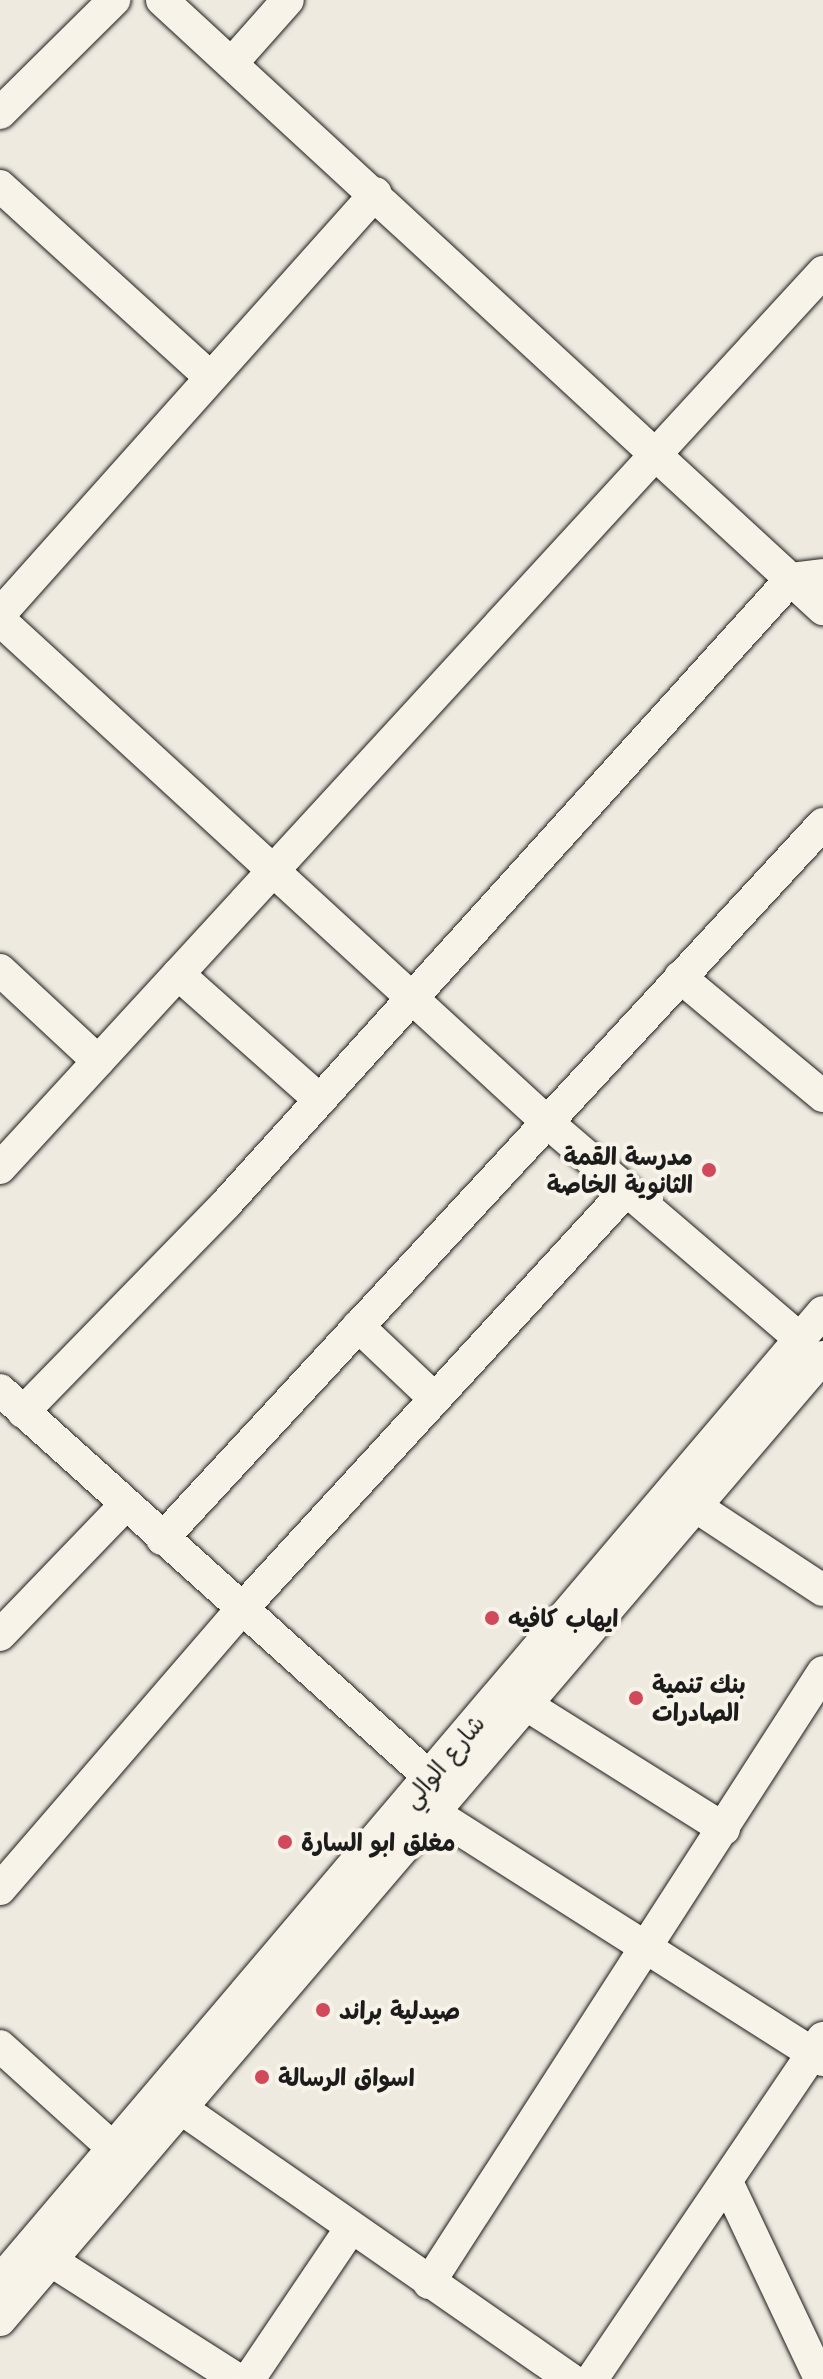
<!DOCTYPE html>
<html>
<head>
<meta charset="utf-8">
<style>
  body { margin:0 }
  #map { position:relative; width:823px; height:2379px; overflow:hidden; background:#eeeae0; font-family:"Playpen Sans","Playpen Sans Arabic",sans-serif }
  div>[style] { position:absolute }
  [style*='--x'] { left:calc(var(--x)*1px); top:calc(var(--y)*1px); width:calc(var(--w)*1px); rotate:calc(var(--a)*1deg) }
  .roads { filter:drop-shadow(0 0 2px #1c1c1c) drop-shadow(0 0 2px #1c1c1c) }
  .minor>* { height:32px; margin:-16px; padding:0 16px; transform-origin:16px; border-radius:16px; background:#f7f3e8 }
  .dots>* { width:22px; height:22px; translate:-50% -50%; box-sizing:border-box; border:4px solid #f7f3e8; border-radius:50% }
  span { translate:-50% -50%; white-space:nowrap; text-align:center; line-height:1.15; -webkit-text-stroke:8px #f7f3e8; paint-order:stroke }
  .poi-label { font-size:24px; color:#1c1c1c; font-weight:700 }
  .right { translate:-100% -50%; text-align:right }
  .left { translate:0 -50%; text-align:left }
  .street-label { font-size:24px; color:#1c1c1c }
</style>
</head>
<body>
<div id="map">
  <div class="roads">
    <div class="minor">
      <div style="--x:162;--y:0;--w:899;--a:42.66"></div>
      <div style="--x:232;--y:63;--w:84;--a:-48.4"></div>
      <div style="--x:0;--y:113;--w:161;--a:-44.7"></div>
      <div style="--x:0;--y:186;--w:282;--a:42.3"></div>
      <div style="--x:0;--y:614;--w:564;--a:-48.23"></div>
      <div style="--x:0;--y:620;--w:742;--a:42.54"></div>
      <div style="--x:547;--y:1122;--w:333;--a:40.6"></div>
      <div style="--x:0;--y:970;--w:134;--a:42.9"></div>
      <div style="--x:178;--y:974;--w:190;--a:41.6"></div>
      <div style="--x:680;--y:977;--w:186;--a:39.8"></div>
      <div style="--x:0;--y:1168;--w:1217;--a:-47.43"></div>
      <div style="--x:358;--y:1326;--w:106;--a:43.5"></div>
      <div style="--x:0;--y:1390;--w:600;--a:42.03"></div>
      <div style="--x:23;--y:1412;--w:289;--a:-45.7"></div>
      <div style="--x:225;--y:1205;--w:844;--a:-47.88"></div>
      <div style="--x:791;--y:579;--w:32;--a:-7"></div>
      <div style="--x:695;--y:1506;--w:153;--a:33.3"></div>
      <div style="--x:162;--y:1539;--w:974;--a:-47.25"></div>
      <div style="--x:0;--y:1635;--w:180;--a:-46.1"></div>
      <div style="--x:525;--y:1704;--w:235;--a:32.1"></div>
      <div style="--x:434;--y:1813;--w:461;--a:32.4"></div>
      <div style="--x:0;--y:1889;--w:367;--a:-49.2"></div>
      <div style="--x:240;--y:1611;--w:570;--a:-47.42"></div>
      <div style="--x:0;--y:2046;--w:152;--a:42.1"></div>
      <div style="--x:182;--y:2109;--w:474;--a:34.8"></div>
      <div style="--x:728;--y:2184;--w:216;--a:64.7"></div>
      <div style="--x:50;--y:2260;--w:222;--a:32.5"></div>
      <div style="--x:0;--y:2281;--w:1271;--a:-49.66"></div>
      <div style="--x:429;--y:2283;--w:727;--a:-57.18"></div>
      <div style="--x:0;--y:2320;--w:1267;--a:-49.48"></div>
      <div style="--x:249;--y:2379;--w:182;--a:-56"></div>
      <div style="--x:592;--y:2379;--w:412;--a:-55.9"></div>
    </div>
  </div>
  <div class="dots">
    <div style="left:709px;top:1170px;background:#d1495b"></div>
    <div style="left:492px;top:1618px;background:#d1495b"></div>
    <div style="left:636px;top:1698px;background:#d1495b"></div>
    <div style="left:285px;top:1842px;background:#d1495b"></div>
    <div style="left:323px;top:2010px;background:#d1495b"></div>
    <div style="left:262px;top:2077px;background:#d1495b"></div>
  </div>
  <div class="poi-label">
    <span class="right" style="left:693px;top:1170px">مدرسة القمة<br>الثانوية الخاصة</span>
    <span class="left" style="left:508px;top:1618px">ايهاب كافيه</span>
    <span class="left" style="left:652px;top:1698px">بنك تنمية<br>الصادرات</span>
    <span class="left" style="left:301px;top:1842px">مغلق ابو السارة</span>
    <span class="left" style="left:339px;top:2010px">صيدلية براند</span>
    <span class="left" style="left:278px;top:2077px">اسواق الرسالة</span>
  </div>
  <div class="street-label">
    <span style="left:443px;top:1761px;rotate:-50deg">شارع الوالي</span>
  </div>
</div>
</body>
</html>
